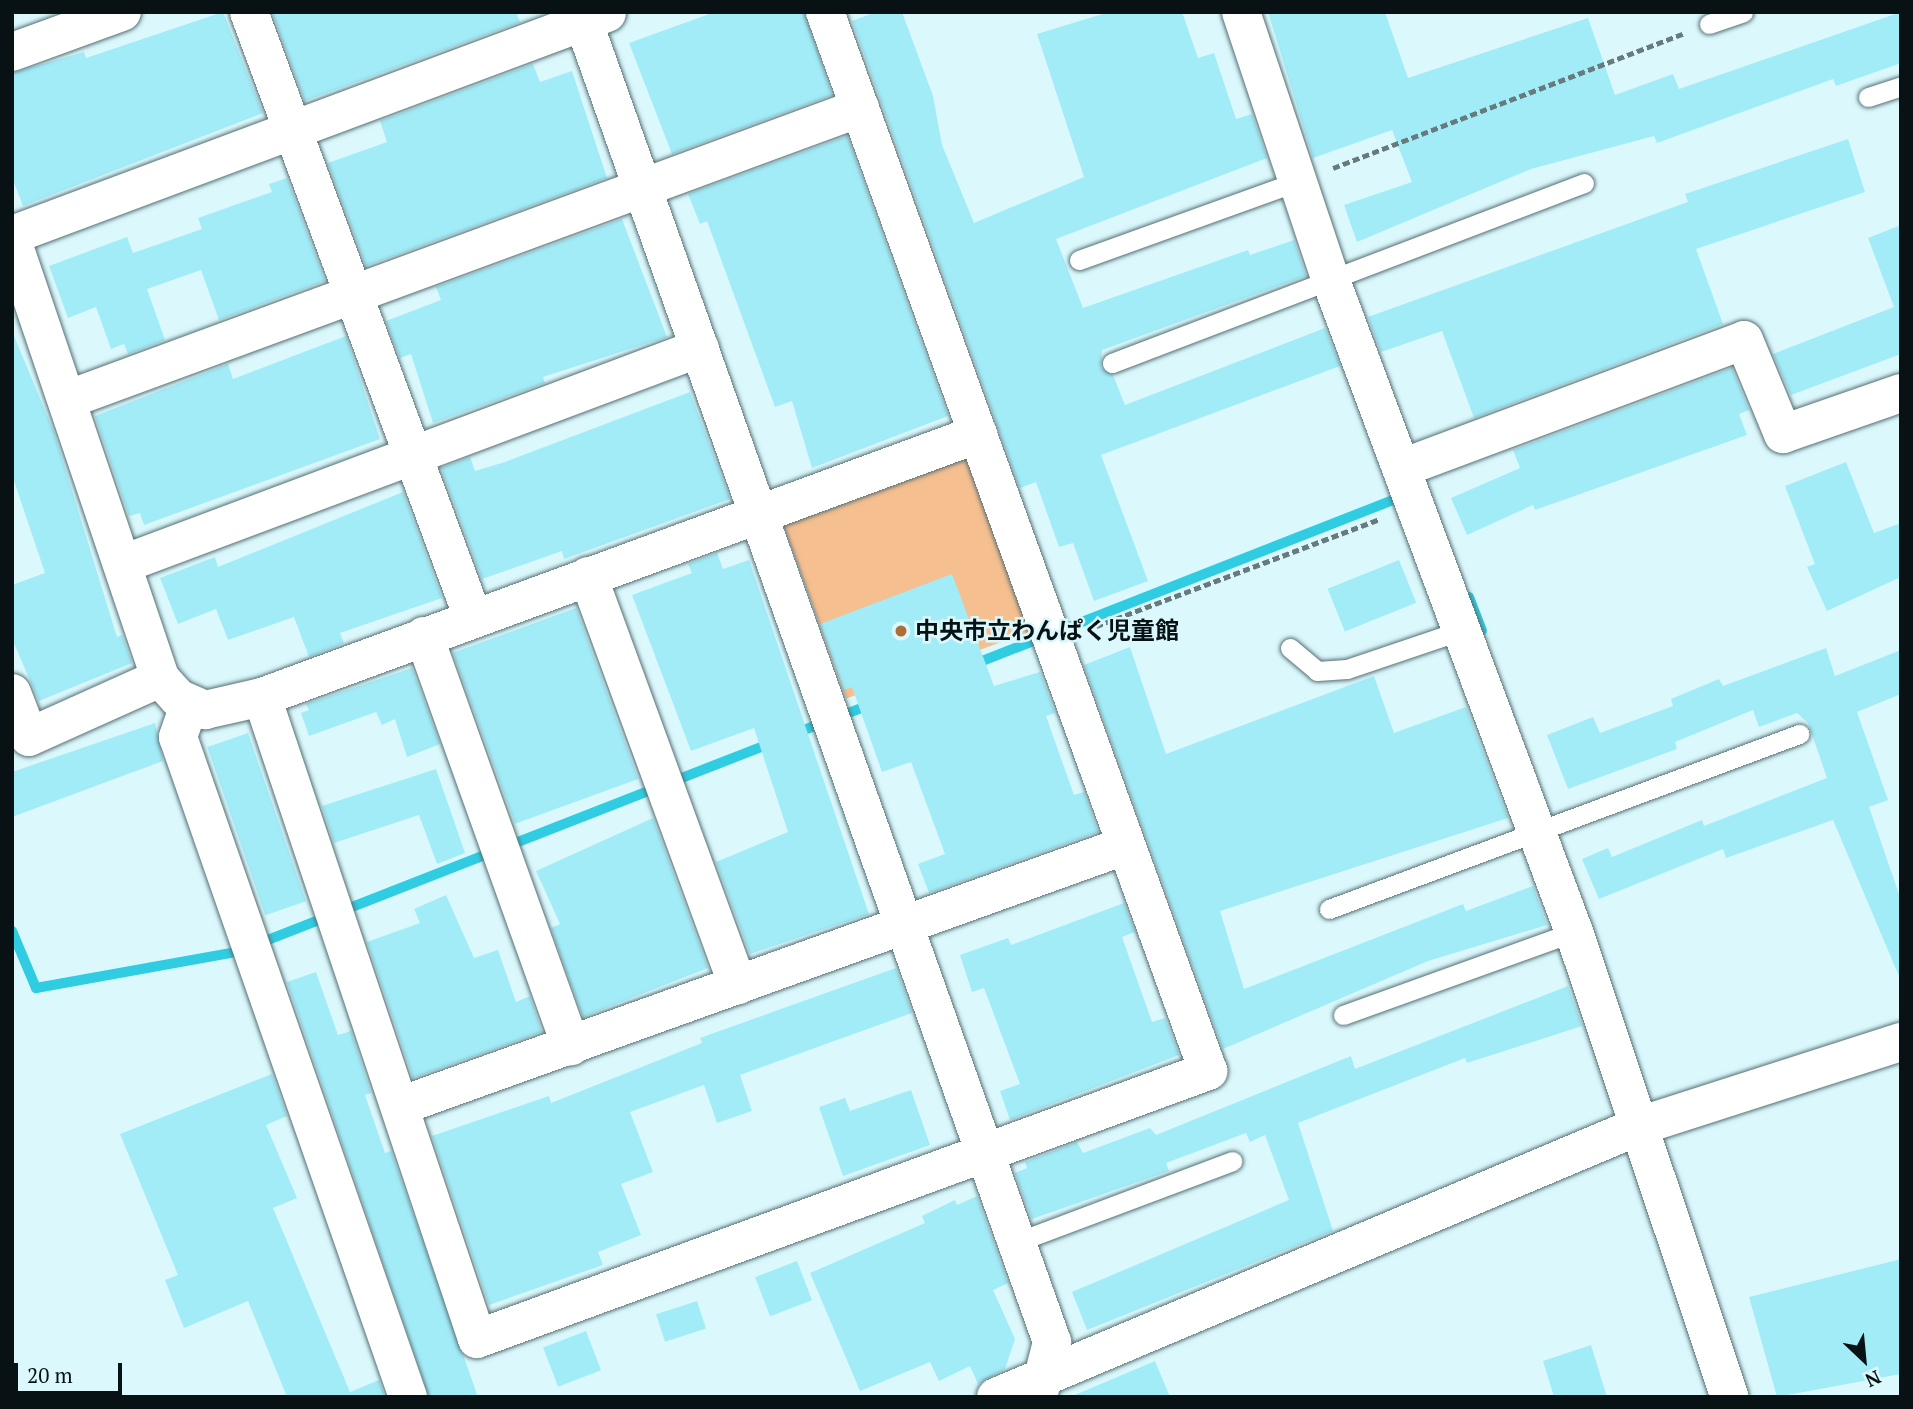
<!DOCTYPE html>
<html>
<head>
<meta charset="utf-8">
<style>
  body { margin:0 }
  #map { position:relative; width:1913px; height:1409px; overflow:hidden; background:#dbf9fd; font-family:"PT Serif","Noto Sans JP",serif }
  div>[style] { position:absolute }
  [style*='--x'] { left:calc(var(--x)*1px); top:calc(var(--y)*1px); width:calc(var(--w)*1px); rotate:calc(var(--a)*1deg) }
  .green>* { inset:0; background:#f6bf90; transform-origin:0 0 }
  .stream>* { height:10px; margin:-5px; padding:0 5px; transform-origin:5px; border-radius:5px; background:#30cce1 }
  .building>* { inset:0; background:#a2ecf8; transform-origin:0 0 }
  .path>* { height:4.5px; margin-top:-2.25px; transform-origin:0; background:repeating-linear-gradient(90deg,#677b7d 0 7px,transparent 0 10.5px) }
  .roads { filter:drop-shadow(0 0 2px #556f73) drop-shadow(0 0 2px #556f73) }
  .lane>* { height:19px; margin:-9.5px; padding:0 9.5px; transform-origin:9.5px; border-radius:9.5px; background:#fff }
  .street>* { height:38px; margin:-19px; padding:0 19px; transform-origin:19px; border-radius:19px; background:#fff }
  .dots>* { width:19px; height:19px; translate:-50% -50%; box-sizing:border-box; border:4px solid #dbf9fd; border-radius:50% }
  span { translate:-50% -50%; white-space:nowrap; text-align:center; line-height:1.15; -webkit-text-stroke:5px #dbf9fd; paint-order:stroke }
  .poi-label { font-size:24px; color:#081214; font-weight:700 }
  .left { translate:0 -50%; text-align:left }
  .frame { position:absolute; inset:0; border:14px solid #081214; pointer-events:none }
  .north { position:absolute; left:1829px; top:1325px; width:70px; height:70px; -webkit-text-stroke:5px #dbf9fd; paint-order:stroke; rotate:154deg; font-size:19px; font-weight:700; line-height:28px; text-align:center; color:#081214 }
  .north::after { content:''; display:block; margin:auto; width:24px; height:32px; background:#081214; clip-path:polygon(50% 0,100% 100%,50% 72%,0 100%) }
  .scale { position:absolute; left:14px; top:1363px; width:108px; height:32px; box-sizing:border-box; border:4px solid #081214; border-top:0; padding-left:9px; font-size:21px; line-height:24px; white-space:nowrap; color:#081214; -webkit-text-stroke:5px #dbf9fd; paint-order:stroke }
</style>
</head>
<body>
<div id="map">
  <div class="green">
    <div style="left:971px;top:453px;width:188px;height:201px;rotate:70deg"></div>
  </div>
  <div class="stream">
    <div style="--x:1469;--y:597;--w:36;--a:69"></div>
    <div style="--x:972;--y:665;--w:464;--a:-21.4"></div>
    <div style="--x:796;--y:733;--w:81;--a:-20.9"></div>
    <div style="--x:12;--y:931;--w:62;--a:67.2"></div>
    <div style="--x:36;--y:988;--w:204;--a:-10.2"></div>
    <div style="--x:237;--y:952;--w:573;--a:-21.37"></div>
  </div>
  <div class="building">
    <div style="clip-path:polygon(223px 12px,263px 113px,23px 206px,12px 177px,12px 73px,84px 52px,86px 58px)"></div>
    <div style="clip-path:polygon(272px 12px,516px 12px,520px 22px,305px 101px)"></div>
    <div style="clip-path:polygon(715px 12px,804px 12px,832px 95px,672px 154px,629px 43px)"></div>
    <div style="clip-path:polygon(876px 12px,902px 12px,933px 96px,942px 145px,974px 223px,1084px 177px,1037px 34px,1109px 12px,1182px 12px,1198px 58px,1214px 53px,1236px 119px,1252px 114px,1267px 158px,1056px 239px,1083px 308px,1248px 250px,1250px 255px,1294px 240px,1306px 276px,1102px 350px,1101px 368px,1113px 375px,1125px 405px,1325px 328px,1340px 366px,1101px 455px,1148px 581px,1094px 601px,1073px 543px,1059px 547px,1036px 482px,1020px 488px,852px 21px)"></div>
    <div style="clip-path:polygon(1268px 12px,1385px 12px,1408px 78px,1588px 18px,1615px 95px,1673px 74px,1679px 89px,1901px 12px,1901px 63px,1836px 86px,1833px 79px,1657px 143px,1654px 136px,1531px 169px,1357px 242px,1344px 205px,1412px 182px,1392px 130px,1313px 158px)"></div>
    <div style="clip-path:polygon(533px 64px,540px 82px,572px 71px,607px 178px,366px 266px,328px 163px,387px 142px,380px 121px)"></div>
    <div style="clip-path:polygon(847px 136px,948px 416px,812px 468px,792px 401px,775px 407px,707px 221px,700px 224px,688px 194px)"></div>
    <div style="clip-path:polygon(1848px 139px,1865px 192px,1696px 249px,1723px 324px,1474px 418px,1442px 331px,1381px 352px,1368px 317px,1688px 202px,1685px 194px)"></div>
    <div style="clip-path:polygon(287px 178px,325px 281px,219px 320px,201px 270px,147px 289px,165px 340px,128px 354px,124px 344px,111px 349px,96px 307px,68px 318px,49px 266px,127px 237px,133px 253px,202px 229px,198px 218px,272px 192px,269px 184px)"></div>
    <div style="clip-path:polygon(622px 219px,667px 337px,543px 377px,545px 383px,433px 423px,411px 354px,400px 358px,386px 321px,441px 300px,436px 287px)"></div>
    <div style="clip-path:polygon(1901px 225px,1901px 354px,1791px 395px,1773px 354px,1894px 307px,1868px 238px)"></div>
    <div style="clip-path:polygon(12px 331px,54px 432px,117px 637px,122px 635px,132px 663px,39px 701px,12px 639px,12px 585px,45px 573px,12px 475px)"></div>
    <div style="clip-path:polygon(346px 336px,380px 439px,144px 525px,140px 513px,129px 516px,95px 416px,228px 364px,233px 379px)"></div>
    <div style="clip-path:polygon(1732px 368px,1749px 410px,1739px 414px,1747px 435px,1535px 510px,1533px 505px,1467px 535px,1451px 498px,1520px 468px,1513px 450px)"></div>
    <div style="clip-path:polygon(690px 392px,730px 499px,564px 559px,562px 551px,482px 579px,441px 468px,470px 457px,475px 471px,505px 462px)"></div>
    <div style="clip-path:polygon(1846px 462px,1874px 533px,1901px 523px,1901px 577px,1827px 611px,1807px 567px,1815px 564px,1785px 486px)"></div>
    <div style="clip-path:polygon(403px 492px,442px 598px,340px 633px,344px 643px,309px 657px,294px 617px,228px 640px,216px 609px,178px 624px,160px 578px,215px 557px,218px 567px)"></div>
    <div style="clip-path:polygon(717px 553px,723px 569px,749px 560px,869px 914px,750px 954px,716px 862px,788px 832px,754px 728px,691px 751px,632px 595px,692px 573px,688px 564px)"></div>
    <div style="left:1399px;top:560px;width:46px;height:77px;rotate:68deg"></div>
    <div style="clip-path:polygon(952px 574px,994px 686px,1040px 672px,1055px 713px,1046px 716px,1074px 795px,1084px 792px,1098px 832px,929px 893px,918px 864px,945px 854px,911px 762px,882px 772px,852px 687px,844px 690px,820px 624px)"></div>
    <div style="left:576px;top:608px;width:182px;height:131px;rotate:70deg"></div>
    <div style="clip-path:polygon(1130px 647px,1166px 754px,1374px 676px,1394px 733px,1466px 707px,1508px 818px,1220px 911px,1244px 989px,1463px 904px,1466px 911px,1533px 886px,1547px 925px,1428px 961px,1223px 1049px,1084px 665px)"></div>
    <div style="clip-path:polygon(1826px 648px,1835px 676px,1901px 650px,1901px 694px,1857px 712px,1888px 800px,1869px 807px,1901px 900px,1901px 981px,1833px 820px,1726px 858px,1723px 849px,1599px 899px,1582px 859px,1608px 848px,1612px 857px,1702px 820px,1704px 826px,1827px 778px,1808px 723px,1797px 713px,1759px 727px,1753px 710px,1675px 742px,1677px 749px,1568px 789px,1547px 735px,1593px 717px,1600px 733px,1673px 706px,1671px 699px,1719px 679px,1723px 686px)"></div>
    <div style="clip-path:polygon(412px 668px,440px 744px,407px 757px,395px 719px,382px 725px,376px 712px,309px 736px,301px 713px,309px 710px,306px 704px)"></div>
    <div style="clip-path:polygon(155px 723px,163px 761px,12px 817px,12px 772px)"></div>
    <div style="left:248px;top:733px;width:178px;height:43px;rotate:71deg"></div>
    <div style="clip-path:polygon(436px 769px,465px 853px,437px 864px,419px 815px,334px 843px,322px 806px)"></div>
    <div style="clip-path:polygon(653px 818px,708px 968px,583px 1017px,551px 928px,560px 924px,536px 871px)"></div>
    <div style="clip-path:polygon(446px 895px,474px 958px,498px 950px,516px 1002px,530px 996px,542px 1032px,413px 1078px,367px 942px,420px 923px,414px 909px)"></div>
    <div style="clip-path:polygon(1124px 903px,1135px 932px,1122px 937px,1152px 1022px,1165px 1018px,1179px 1055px,1010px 1120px,1000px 1091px,1020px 1084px,984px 988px,972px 992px,960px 955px,1008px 938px,1011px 945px)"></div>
    <div style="clip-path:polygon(896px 968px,912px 1013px,740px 1075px,752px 1111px,717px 1123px,704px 1085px,630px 1112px,653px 1172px,621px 1184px,641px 1235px,598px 1252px,603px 1265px,489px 1305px,432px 1136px,549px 1096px,551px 1103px,702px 1043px,700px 1038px)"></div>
    <div style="clip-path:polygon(316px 972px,338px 1035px,351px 1031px,371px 1093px,365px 1095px,385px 1153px,391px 1151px,478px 1397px,429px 1397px,287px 982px)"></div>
    <div style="clip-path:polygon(1568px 986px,1582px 1026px,1467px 1063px,1465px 1058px,1298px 1123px,1333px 1231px,1087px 1330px,1072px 1292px,1289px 1200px,1265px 1135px,1250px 1142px,1246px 1133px,1166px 1163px,1169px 1171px,1032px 1219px,1015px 1173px,1027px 1168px,1025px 1162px,1077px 1142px,1083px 1153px,1150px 1128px,1156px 1135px,1351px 1056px,1355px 1069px)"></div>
    <div style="clip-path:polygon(272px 1074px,287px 1116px,266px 1125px,297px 1198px,273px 1208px,350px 1392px,379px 1380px,385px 1397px,287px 1397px,248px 1301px,184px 1328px,165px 1280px,178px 1275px,120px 1134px)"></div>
    <div style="clip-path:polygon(911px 1090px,930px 1145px,843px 1176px,819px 1107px,845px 1098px,850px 1111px)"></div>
    <div style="clip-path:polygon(977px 1196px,1008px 1283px,993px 1290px,1015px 1339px,1005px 1369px,978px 1384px,970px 1366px,939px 1381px,930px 1362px,860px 1391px,810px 1273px,925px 1223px,922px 1216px,955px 1200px,957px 1205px)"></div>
    <div style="clip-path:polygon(1901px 1259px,1901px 1374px,1777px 1397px,1749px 1297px)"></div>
    <div style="left:797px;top:1261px;width:42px;height:45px;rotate:69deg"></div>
    <div style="left:697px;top:1301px;width:29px;height:43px;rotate:72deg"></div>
    <div style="left:586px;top:1331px;width:42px;height:46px;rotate:69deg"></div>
    <div style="clip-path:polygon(1591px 1345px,1607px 1397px,1554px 1397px,1543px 1361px)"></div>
    <div style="clip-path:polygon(1155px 1361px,1170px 1397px,1070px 1397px)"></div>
  </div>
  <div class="path">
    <div style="--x:1333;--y:168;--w:376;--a:-21"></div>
    <div style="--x:1086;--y:630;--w:313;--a:-20.7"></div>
  </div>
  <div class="roads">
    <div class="lane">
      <div style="--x:1709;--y:24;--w:36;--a:-19"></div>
      <div style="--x:1868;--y:97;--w:35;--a:-18"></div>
      <div style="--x:1079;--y:260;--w:231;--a:-19.8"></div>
      <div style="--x:1112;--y:363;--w:505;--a:-20.87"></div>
      <div style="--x:1290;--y:648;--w:35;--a:40"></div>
      <div style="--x:1317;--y:671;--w:30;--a:-4"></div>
      <div style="--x:1347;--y:669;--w:121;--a:-18.7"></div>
      <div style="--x:1329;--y:909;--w:502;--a:-20.42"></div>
      <div style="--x:1343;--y:1015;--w:245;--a:-19.8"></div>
      <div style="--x:1017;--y:1242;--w:230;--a:-20.6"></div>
    </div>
    <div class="street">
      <div style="--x:249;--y:12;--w:646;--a:69.71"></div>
      <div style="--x:580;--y:12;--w:1411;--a:70.46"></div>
      <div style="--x:1052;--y:1342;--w:57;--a:104.3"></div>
      <div style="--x:1241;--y:12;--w:280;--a:71.5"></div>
      <div style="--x:1330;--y:278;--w:698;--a:69.54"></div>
      <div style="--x:1574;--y:932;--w:490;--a:71.5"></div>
      <div style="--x:12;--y:52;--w:117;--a:-20"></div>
      <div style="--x:12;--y:235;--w:635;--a:-20.46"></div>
      <div style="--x:12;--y:240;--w:462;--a:71.3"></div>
      <div style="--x:160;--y:678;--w:27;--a:48"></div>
      <div style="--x:178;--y:698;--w:30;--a:24"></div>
      <div style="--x:205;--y:710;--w:58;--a:-12.8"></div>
      <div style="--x:262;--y:697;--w:763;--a:-20.17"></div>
      <div style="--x:69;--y:399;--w:843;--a:-20.2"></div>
      <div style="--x:1402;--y:468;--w:365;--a:-20.5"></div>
      <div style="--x:1744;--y:340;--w:102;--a:67.5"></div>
      <div style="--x:1783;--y:434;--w:125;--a:-19.2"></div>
      <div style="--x:123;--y:564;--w:616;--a:-20.52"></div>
      <div style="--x:588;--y:576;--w:436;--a:69.9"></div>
      <div style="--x:424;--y:636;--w:436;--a:70.3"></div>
      <div style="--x:12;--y:693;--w:47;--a:68.9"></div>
      <div style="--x:29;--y:737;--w:144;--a:-24.2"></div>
      <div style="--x:262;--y:697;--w:677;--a:71.48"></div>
      <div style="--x:477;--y:1339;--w:779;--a:-20.13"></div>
      <div style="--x:1208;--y:1071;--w:1126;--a:-109.88"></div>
      <div style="--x:189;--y:705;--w:34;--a:109"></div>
      <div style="--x:178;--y:737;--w:699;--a:70.79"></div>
      <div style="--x:400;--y:1106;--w:769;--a:-19.75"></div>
      <div style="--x:996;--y:1397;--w:698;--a:-22.85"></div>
      <div style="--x:1639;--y:1126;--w:275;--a:-17.8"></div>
    </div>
  </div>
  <div class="dots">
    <div style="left:901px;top:631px;background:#ad6f35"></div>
  </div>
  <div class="poi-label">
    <span class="left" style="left:915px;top:631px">中央市立わんぱく児童館</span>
  </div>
  <div class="frame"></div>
  <div class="north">N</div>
  <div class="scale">20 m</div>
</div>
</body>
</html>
